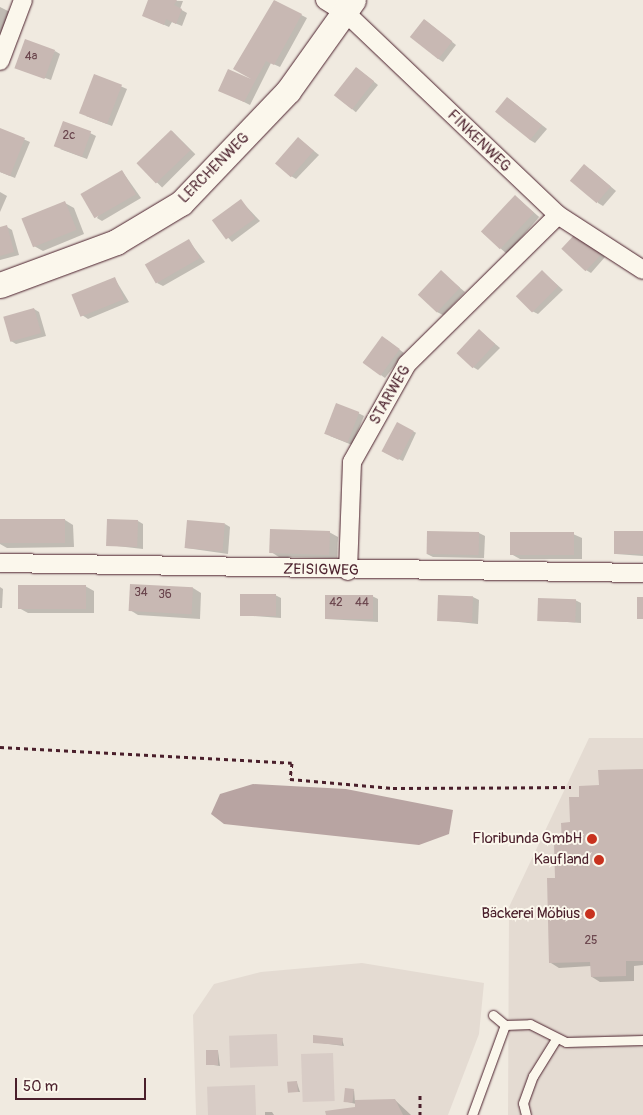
<!DOCTYPE html>
<html>
<head>
<meta charset="utf-8">
<style>
  body { margin:0 }
  #map { position:relative; width:643px; height:1115px; overflow:hidden; background:#f0eae0; font-family:Pangolin,sans-serif }
  div>[style] { position:absolute }
  [style*='--x'] { left:calc(var(--x)*1px); top:calc(var(--y)*1px); width:calc(var(--w)*1px); rotate:calc(var(--a)*1deg) }
  .built>* { inset:0; background:#e4dbd2 }
  .green>* { inset:0; background:#d8ccc6; transform-origin:0 0 }
  .water>* { inset:0; background:#b8a4a2 }
  .shadow>* { inset:0; background:#0003; transform-origin:0 0 }
  .building>* { inset:0; background:#c8b8b3; transform-origin:0 0 }
  .path>* { height:3px; margin-top:-1.5px; transform-origin:0; background:repeating-linear-gradient(90deg,#4a1f2b 0 4px,transparent 0 8px) }
  .roads { filter:drop-shadow(0 0 1px #4a1f2b) drop-shadow(0 0 1px #4a1f2b) }
  .lane>* { height:9px; margin:-4.5px; padding:0 4.5px; transform-origin:4.5px; border-radius:4.5px; background:#fbf7ec }
  .street>* { height:18px; margin:-9px; padding:0 9px; transform-origin:9px; border-radius:9px; background:#fbf7ec }
  .secondary>* { height:25px; margin:-12.5px; padding:0 12.5px; transform-origin:12.5px; border-radius:12.5px; background:#fbf7ec }
  .dots>* { width:14px; height:14px; translate:-50% -50%; box-sizing:border-box; border:2px solid #fbf7ec; border-radius:50% }
  span { translate:-50% -50%; white-space:nowrap; text-align:center; line-height:1.15; -webkit-text-stroke:4px #fbf7ec; paint-order:stroke }
  .number-label { font-size:12px; color:#6a454d }
  .number-label span { -webkit-text-stroke-width:0 }
  .street-label { font-size:15px; color:#4a1f2b }
  .poi-label { font-size:15px; color:#4a1f2b }
  .right { translate:-100% -50%; text-align:right }
  .scale { position:absolute; left:15px; top:1078px; width:131px; height:22px; box-sizing:border-box; border:2px solid #4a1f2b; border-top:0; padding-left:6px; font-size:15px; line-height:18px; white-space:nowrap; color:#4a1f2b; -webkit-text-stroke:4px #fbf7ec; paint-order:stroke }
</style>
</head>
<body>
<div id="map">
  <div class="built">
    <div style="clip-path:polygon(589px 738px,643px 738px,643px 1115px,508px 1115px,509px 907px)"></div>
    <div style="clip-path:polygon(362px 963px,484px 983px,479px 1034px,448px 1115px,196px 1115px,193px 1015px,214px 984px,261px 972px)"></div>
  </div>
  <div class="green">
    <div style="left:277px;top:1034px;width:32px;height:48px;rotate:88deg"></div>
    <div style="left:333px;top:1053px;width:48px;height:32px;rotate:88deg"></div>
    <div style="left:255px;top:1085px;width:30px;height:48px;rotate:88deg"></div>
  </div>
  <div class="water">
    <div style="clip-path:polygon(253px 784px,346px 789px,453px 810px,449px 834px,419px 845px,224px 824px,211px 814px,220px 794px)"></div>
  </div>
  <div class="shadow">
    <div style="clip-path:polygon(150px 0,183px 1px,180px 9px,187px 13px,182px 26px,172px 22px,169px 27px,149px 18px)"></div>
    <div style="clip-path:polygon(275px 1px,307px 18px,280px 67px,271px 63px,250px 105px,226px 93px,251px 79px)"></div>
    <div style="clip-path:polygon(0 7px,10px 12px,0 37px)"></div>
    <div style="clip-path:polygon(425px 20px,456px 45px,443px 62px,437px 58px)"></div>
    <div style="clip-path:polygon(55px 51px,60px 54px,51px 80px,22px 70px)"></div>
    <div style="left:357px;top:68px;width:27px;height:35px;rotate:39deg"></div>
    <div style="clip-path:polygon(95px 75px,127px 89px,112px 126px,86px 116px)"></div>
    <div style="clip-path:polygon(508px 98px,547px 129px,535px 143px,530px 140px)"></div>
    <div style="clip-path:polygon(0 129px,30px 142px,15px 178px,0 172px)"></div>
    <div style="left:172px;top:131px;width:33px;height:47px;rotate:45deg"></div>
    <div style="clip-path:polygon(90px 133px,96px 136px,87px 159px,60px 149px)"></div>
    <div style="clip-path:polygon(298px 138px,319px 155px,296px 179px,291px 176px)"></div>
    <div style="clip-path:polygon(590px 169px,616px 191px,603px 206px,598px 203px)"></div>
    <div style="clip-path:polygon(122px 171px,141px 198px,102px 221px,97px 218px)"></div>
    <div style="clip-path:polygon(0 192px,7px 196px,0 212px)"></div>
    <div style="left:515px;top:196px;width:32px;height:49px;rotate:41deg"></div>
    <div style="clip-path:polygon(241px 201px,260px 221px,232px 242px,214px 222px)"></div>
    <div style="clip-path:polygon(65px 203px,74px 208px,84px 234px,43px 251px,34px 246px)"></div>
    <div style="clip-path:polygon(7px 227px,12px 230px,19px 255px,0 260px,0 228px)"></div>
    <div style="clip-path:polygon(583px 237px,605px 257px,591px 273px,586px 270px)"></div>
    <div style="clip-path:polygon(189px 241px,205px 262px,163px 286px,157px 283px)"></div>
    <div style="clip-path:polygon(542px 271px,563px 290px,538px 314px,532px 311px)"></div>
    <div style="clip-path:polygon(441px 272px,465px 292px,443px 315px,437px 312px)"></div>
    <div style="clip-path:polygon(115px 279px,129px 302px,88px 319px,82px 315px,74px 295px)"></div>
    <div style="clip-path:polygon(34px 309px,39px 312px,46px 336px,16px 344px,11px 341px)"></div>
    <div style="clip-path:polygon(479px 330px,500px 348px,478px 370px,473px 367px)"></div>
    <div style="clip-path:polygon(387px 340px,404px 353px,385px 378px,363px 362px)"></div>
    <div style="clip-path:polygon(358px 413px,364px 416px,352px 445px,330px 436px)"></div>
    <div style="left:397px;top:424px;width:21px;height:31px;rotate:25deg"></div>
    <div style="clip-path:polygon(65px 520px,73px 525px,74px 547px,7px 548px,0 544px,0 521px)"></div>
    <div style="clip-path:polygon(138px 521px,143px 524px,143px 549px,108px 545px)"></div>
    <div style="clip-path:polygon(225px 524px,230px 527px,228px 554px,186px 548px)"></div>
    <div style="clip-path:polygon(329px 532px,338px 537px,337px 558px,279px 557px,271px 552px)"></div>
    <div style="clip-path:polygon(428px 532px,479px 533px,485px 536px,484px 558px,433px 557px,427px 554px)"></div>
    <div style="clip-path:polygon(643px 533px,643px 556px,616px 554px)"></div>
    <div style="clip-path:polygon(573px 534px,582px 538px,582px 559px,520px 559px,511px 554px)"></div>
    <div style="clip-path:polygon(85px 586px,94px 591px,94px 613px,28px 613px,19px 608px)"></div>
    <div style="clip-path:polygon(0 587px,3px 589px,2px 608px,0 608px)"></div>
    <div style="clip-path:polygon(193px 588px,201px 593px,200px 619px,138px 615px,130px 610px)"></div>
    <div style="clip-path:polygon(275px 595px,281px 598px,281px 618px,241px 615px)"></div>
    <div style="clip-path:polygon(372px 596px,378px 599px,378px 622px,326px 619px)"></div>
    <div style="clip-path:polygon(473px 597px,479px 600px,478px 624px,439px 620px)"></div>
    <div style="clip-path:polygon(575px 600px,581px 603px,581px 623px,539px 620px)"></div>
    <div style="clip-path:polygon(643px 770px,643px 965px,634px 966px,634px 981px,600px 982px,592px 977px,591px 966px,559px 968px,551px 963px,563px 844px,581px 798px)"></div>
    <div style="clip-path:polygon(342px 1039px,344px 1046px,314px 1042px)"></div>
    <div style="clip-path:polygon(218px 1051px,220px 1066px,207px 1064px)"></div>
    <div style="clip-path:polygon(297px 1083px,300px 1092px,289px 1091px)"></div>
    <div style="clip-path:polygon(354px 1090px,355px 1102px,395px 1100px,411px 1115px,327px 1115px,356px 1108px,356px 1104px,344px 1101px)"></div>
    <div style="clip-path:polygon(265px 1112px,272px 1112px,274px 1115px,265px 1115px)"></div>
  </div>
  <div class="building">
    <div style="clip-path:polygon(148px 0,177px 0,174px 5px,182px 9px,176px 24px,166px 19px,164px 25px,142px 16px)"></div>
    <div style="clip-path:polygon(274px 0,302px 14px,274px 65px,266px 61px,244px 102px,218px 91px,228px 69px,251px 79px,233px 69px)"></div>
    <div style="left:424px;top:19px;width:36px;height:23px;rotate:38deg"></div>
    <div style="left:25px;top:39px;width:32px;height:31px;rotate:20deg"></div>
    <div style="left:356px;top:67px;width:23px;height:36px;rotate:38deg"></div>
    <div style="left:94px;top:74px;width:30px;height:42px;rotate:21deg"></div>
    <div style="left:507px;top:97px;width:45px;height:19px;rotate:39deg"></div>
    <div style="left:63px;top:121px;width:30px;height:27px;rotate:20deg"></div>
    <div style="clip-path:polygon(0 128px,25px 138px,10px 176px,0 172px)"></div>
    <div style="left:171px;top:130px;width:28px;height:48px;rotate:46deg"></div>
    <div style="left:298px;top:137px;width:21px;height:35px;rotate:41deg"></div>
    <div style="left:584px;top:164px;width:35px;height:22px;rotate:40deg"></div>
    <div style="left:122px;top:170px;width:28px;height:48px;rotate:60deg"></div>
    <div style="left:515px;top:195px;width:26px;height:50px;rotate:43deg"></div>
    <div style="left:241px;top:199px;width:24px;height:36px;rotate:54deg"></div>
    <div style="left:65px;top:201px;width:31px;height:47px;rotate:68deg"></div>
    <div style="clip-path:polygon(7px 225px,14px 252px,0 256px,0 227px)"></div>
    <div style="left:577px;top:232px;width:33px;height:23px;rotate:43deg"></div>
    <div style="left:189px;top:239px;width:22px;height:51px;rotate:60deg"></div>
    <div style="left:441px;top:270px;width:26px;height:34px;rotate:43deg"></div>
    <div style="left:542px;top:270px;width:23px;height:37px;rotate:45deg"></div>
    <div style="left:115px;top:277px;width:24px;height:47px;rotate:68deg"></div>
    <div style="left:34px;top:308px;width:26px;height:32px;rotate:74deg"></div>
    <div style="left:479px;top:329px;width:22px;height:33px;rotate:43deg"></div>
    <div style="left:382px;top:336px;width:22px;height:33px;rotate:36deg"></div>
    <div style="left:336px;top:403px;width:25px;height:33px;rotate:21deg"></div>
    <div style="left:397px;top:422px;width:19px;height:33px;rotate:28deg"></div>
    <div style="left:65px;top:519px;width:24px;height:65px;rotate:90deg"></div>
    <div style="left:107px;top:519px;width:31px;height:27px;rotate:2deg"></div>
    <div style="left:187px;top:520px;width:38px;height:28px;rotate:5deg"></div>
    <div style="left:270px;top:529px;width:60px;height:24px;rotate:2deg"></div>
    <div style="left:427px;top:531px;width:52px;height:23px;rotate:1deg"></div>
    <div style="left:643px;top:531px;width:23px;height:29px;rotate:90deg"></div>
    <div style="left:510px;top:532px;width:64px;height:23px"></div>
    <div style="left:130px;top:584px;width:63px;height:27px;rotate:3deg"></div>
    <div style="left:18px;top:585px;width:68px;height:24px"></div>
    <div style="left:240px;top:594px;width:36px;height:22px"></div>
    <div style="left:325px;top:595px;width:48px;height:24px"></div>
    <div style="left:438px;top:595px;width:35px;height:26px;rotate:2deg"></div>
    <div style="left:637px;top:597px;width:6px;height:22px"></div>
    <div style="left:538px;top:598px;width:38px;height:23px;rotate:2deg"></div>
    <div style="clip-path:polygon(643px 769px,643px 961px,626px 961px,626px 976px,591px 977px,590px 962px,549px 963px,547px 878px,555px 878px,554px 843px,562px 843px,561px 823px,570px 822px,569px 797px,579px 797px,579px 786px,599px 785px,598px 770px)"></div>
    <div style="clip-path:polygon(313px 1035px,343px 1038px,342px 1045px,313px 1043px)"></div>
    <div style="left:206px;top:1050px;width:12px;height:15px"></div>
    <div style="left:297px;top:1081px;width:11px;height:10px;rotate:85deg"></div>
    <div style="left:345px;top:1088px;width:9px;height:14px;rotate:6deg"></div>
    <div style="clip-path:polygon(395px 1099px,403px 1115px,326px 1115px,325px 1111px,355px 1107px,355px 1100px)"></div>
  </div>
  <div class="path">
    <div style="--x:0;--y:747;--w:292;--a:3.1"></div>
    <div style="--x:292;--y:763;--w:16;--a:97"></div>
    <div style="--x:290;--y:779;--w:103;--a:5"></div>
    <div style="--x:393;--y:788;--w:178;--a:-0.3"></div>
    <div style="--x:420;--y:1115;--w:23;--a:-90"></div>
  </div>
  <div class="roads">
    <div class="lane">
      <div style="--x:493;--y:1015;--w:16;--a:40"></div>
      <div style="--x:472;--y:1115;--w:96;--a:-69.9"></div>
      <div style="--x:505;--y:1025;--w:25;--a:-2"></div>
      <div style="--x:530;--y:1024;--w:40;--a:26.6"></div>
      <div style="--x:566;--y:1042;--w:77;--a:-1.5"></div>
      <div style="--x:526;--y:1115;--w:12;--a:-104"></div>
      <div style="--x:523;--y:1103;--w:29;--a:-70"></div>
      <div style="--x:533;--y:1076;--w:44;--a:-58.1"></div>
    </div>
    <div class="street">
      <div style="--x:325;--y:0;--w:26;--a:32"></div>
      <div style="--x:347;--y:14;--w:291;--a:43.6"></div>
      <div style="--x:558;--y:215;--w:101;--a:32.9"></div>
      <div style="--x:0;--y:61;--w:65;--a:-69.3"></div>
      <div style="--x:0;--y:563;--w:643;--a:0.89"></div>
      <div style="--x:348;--y:571;--w:109;--a:-87.9"></div>
      <div style="--x:352;--y:462;--w:112;--a:-60.7"></div>
      <div style="--x:407;--y:364;--w:212;--a:-44.6"></div>
    </div>
    <div class="secondary">
      <div style="--x:0;--y:285;--w:124;--a:-20.3"></div>
      <div style="--x:116;--y:242;--w:76;--a:-31"></div>
      <div style="--x:181;--y:203;--w:155;--a:-46.3"></div>
      <div style="--x:288;--y:91;--w:112;--a:-54.5"></div>
    </div>
  </div>
  <div class="dots">
    <div style="left:592px;top:839px;background:#c8321e"></div>
    <div style="left:599px;top:860px;background:#c8321e"></div>
    <div style="left:590px;top:914px;background:#c8321e"></div>
  </div>
  <div class="number-label">
    <span style="left:31px;top:57px">4a</span>
    <span style="left:69px;top:136px">2c</span>
    <span style="left:141px;top:593px">34</span>
    <span style="left:165px;top:595px">36</span>
    <span style="left:336px;top:603px">42</span>
    <span style="left:362px;top:603px">44</span>
    <span style="left:591px;top:941px">25</span>
  </div>
  <div class="street-label">
    <span style="left:479px;top:141px;rotate:44deg">FINKENWEG</span>
    <span style="left:214px;top:168px;rotate:-45deg">LERCHENWEG</span>
    <span style="left:390px;top:395px;rotate:-60deg">STARWEG</span>
    <span style="left:321px;top:570px;rotate:1deg">ZEISIGWEG</span>
  </div>
  <div class="poi-label">
    <span class="right" style="left:582px;top:839px">Floribunda GmbH</span>
    <span class="right" style="left:589px;top:860px">Kaufland</span>
    <span class="right" style="left:580px;top:914px">Bäckerei Möbius</span>
  </div>
  <div class="scale">50 m</div>
</div>
</body>
</html>
